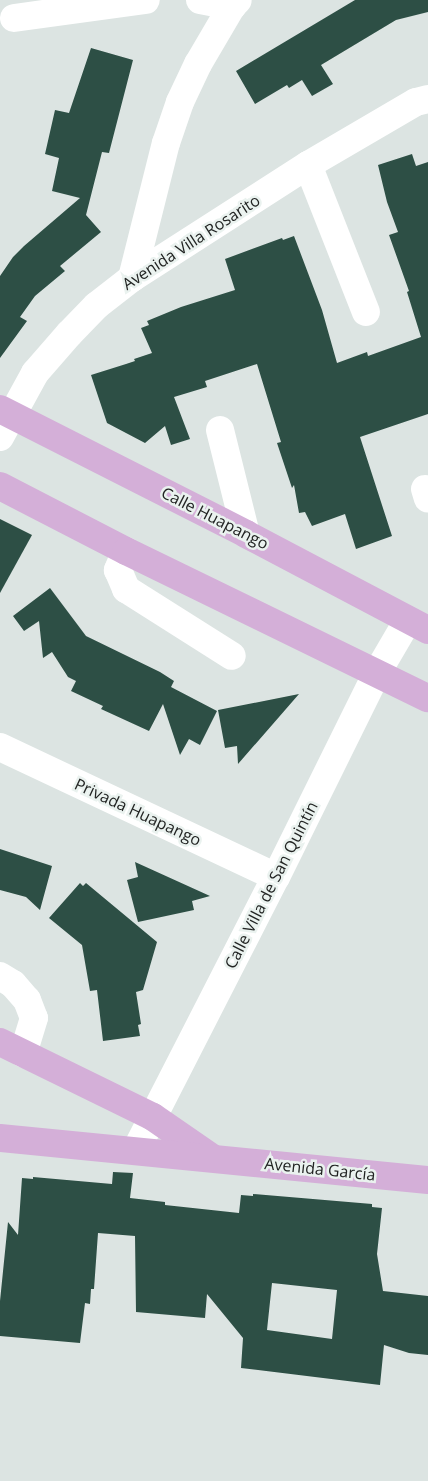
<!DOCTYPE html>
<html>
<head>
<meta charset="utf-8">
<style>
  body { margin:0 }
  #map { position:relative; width:428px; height:1481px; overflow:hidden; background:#dce4e2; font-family:"Open Sans",sans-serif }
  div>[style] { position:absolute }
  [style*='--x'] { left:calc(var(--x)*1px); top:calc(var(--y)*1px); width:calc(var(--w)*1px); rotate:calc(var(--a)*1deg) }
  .building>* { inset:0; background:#2d4f45 }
  .minor>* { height:28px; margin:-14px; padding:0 14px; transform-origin:14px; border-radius:14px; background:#fff }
  .major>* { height:28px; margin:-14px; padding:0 14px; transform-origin:14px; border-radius:14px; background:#d4afd8 }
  span { translate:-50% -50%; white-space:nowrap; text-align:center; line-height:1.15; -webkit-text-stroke:5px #eaf2ef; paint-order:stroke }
  .street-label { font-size:16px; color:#222423 }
</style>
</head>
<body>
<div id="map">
  <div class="building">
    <div style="clip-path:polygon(355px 0,428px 0,428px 12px,396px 20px,321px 65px,333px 84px,312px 96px,302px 80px,289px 88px,287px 85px,255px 104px,236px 71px)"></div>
    <div style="clip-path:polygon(91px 48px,133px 60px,109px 153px,102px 152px,86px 215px,101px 232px,60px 266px,65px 271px,35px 296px,20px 317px,27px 321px,0 358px,0 276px,13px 257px,24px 246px,80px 198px,52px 191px,59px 158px,45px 154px,55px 110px,69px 113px)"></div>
    <div style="clip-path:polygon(412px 154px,416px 166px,428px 162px,428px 414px,360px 437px,392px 536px,356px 549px,345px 514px,312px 526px,305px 512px,299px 513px,294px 485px,292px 488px,277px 443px,281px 442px,257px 364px,205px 381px,207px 387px,174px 397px,190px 439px,171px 445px,165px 426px,145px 443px,107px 423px,91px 375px,126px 364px,135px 361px,134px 359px,152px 353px,141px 328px,149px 325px,147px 321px,181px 307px,235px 290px,225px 259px,282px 238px,283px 240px,294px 236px,322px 310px,337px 363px,367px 352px,368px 356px,421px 337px,407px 292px,409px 291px,389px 235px,398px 232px,387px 202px,378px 165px)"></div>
    <div style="clip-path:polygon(0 519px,32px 535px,0 593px)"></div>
    <div style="clip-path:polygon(50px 588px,86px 636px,160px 672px,174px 681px,171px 687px,217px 711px,200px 745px,189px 739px,180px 755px,163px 704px,149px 731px,101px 709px,103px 706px,71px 691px,76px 681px,68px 677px,52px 652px,43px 658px,39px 621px,24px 631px,13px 616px)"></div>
    <div style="clip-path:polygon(299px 694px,238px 764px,237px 746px,225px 748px,218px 710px)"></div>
    <div style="clip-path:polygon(0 849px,52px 866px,40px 910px,26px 897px,0 890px)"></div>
    <div style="clip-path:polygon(135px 862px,210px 896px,192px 901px,194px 910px,138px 922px,127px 880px,138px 877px)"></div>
    <div style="clip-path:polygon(80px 883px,83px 886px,86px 883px,157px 942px,143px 990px,136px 992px,141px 1024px,138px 1025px,140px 1036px,103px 1041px,97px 990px,90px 991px,82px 945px,49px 918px)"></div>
    <div style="clip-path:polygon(evenodd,113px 1172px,133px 1173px,130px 1198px,165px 1202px,165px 1205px,239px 1213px,241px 1195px,253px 1196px,253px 1194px,372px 1204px,372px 1207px,382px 1208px,377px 1254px,383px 1291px,428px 1296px,428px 1355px,409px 1353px,384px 1345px,380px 1385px,241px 1368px,243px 1338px,207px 1294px,205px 1318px,136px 1312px,135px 1236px,98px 1233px,94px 1289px,91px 1289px,90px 1304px,85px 1303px,80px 1343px,0 1336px,0 1301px,8px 1222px,18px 1235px,22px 1178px,33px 1179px,33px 1177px,112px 1184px,113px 1172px,272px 1283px,337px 1290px,332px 1339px,267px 1330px,272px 1283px)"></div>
  </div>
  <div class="minor">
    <div style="--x:200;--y:0;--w:33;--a:11"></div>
    <div style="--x:14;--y:18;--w:133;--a:-7.8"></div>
    <div style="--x:308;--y:165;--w:158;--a:68.5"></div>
    <div style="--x:132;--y:278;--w:139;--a:-75.9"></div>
    <div style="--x:166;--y:143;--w:43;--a:-71.1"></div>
    <div style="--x:180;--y:102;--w:42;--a:-64.7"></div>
    <div style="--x:198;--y:64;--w:67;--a:-59.6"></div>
    <div style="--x:232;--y:6;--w:8;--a:-45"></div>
    <div style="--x:220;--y:430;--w:107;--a:76"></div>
    <div style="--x:0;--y:437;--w:73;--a:-61.3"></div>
    <div style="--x:35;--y:373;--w:52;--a:-48.9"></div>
    <div style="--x:69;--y:334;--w:39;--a:-46"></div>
    <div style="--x:96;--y:306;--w:46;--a:-37.9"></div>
    <div style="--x:132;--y:278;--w:209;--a:-32.7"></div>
    <div style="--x:308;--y:165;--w:125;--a:-30.3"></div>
    <div style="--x:416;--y:102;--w:12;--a:-14"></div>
    <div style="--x:425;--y:489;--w:10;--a:73"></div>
    <div style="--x:126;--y:551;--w:21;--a:113"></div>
    <div style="--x:118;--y:570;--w:21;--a:67"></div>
    <div style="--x:126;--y:589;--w:125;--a:32.3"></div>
    <div style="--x:0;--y:747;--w:305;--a:25.2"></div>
    <div style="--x:0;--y:976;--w:15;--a:32"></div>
    <div style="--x:13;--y:984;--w:21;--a:49"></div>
    <div style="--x:27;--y:1000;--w:19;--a:69"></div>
    <div style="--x:34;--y:1018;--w:37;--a:107"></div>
    <div style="--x:136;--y:1150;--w:307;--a:-62.9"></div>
    <div style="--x:276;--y:877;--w:228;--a:-63.7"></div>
    <div style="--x:377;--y:673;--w:61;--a:-59.7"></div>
  </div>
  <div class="major">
    <div style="--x:0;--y:409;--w:276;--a:26.9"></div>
    <div style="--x:246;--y:534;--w:206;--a:27.8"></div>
    <div style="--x:0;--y:486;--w:142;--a:27.3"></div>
    <div style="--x:126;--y:551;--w:336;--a:26"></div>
    <div style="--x:0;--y:1042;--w:170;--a:26.1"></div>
    <div style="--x:153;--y:1117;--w:70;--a:34.6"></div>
    <div style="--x:0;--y:1138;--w:430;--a:5.6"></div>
  </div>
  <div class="street-label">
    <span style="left:191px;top:242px;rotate:-33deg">Avenida Villa Rosarito</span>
    <span style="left:215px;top:518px;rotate:27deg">Calle Huapango</span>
    <span style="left:138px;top:812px;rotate:25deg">Privada Huapango</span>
    <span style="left:271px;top:885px;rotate:-63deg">Calle Villa de San Quintín</span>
    <span style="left:320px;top:1169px;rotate:6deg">Avenida García</span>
  </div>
</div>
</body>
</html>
